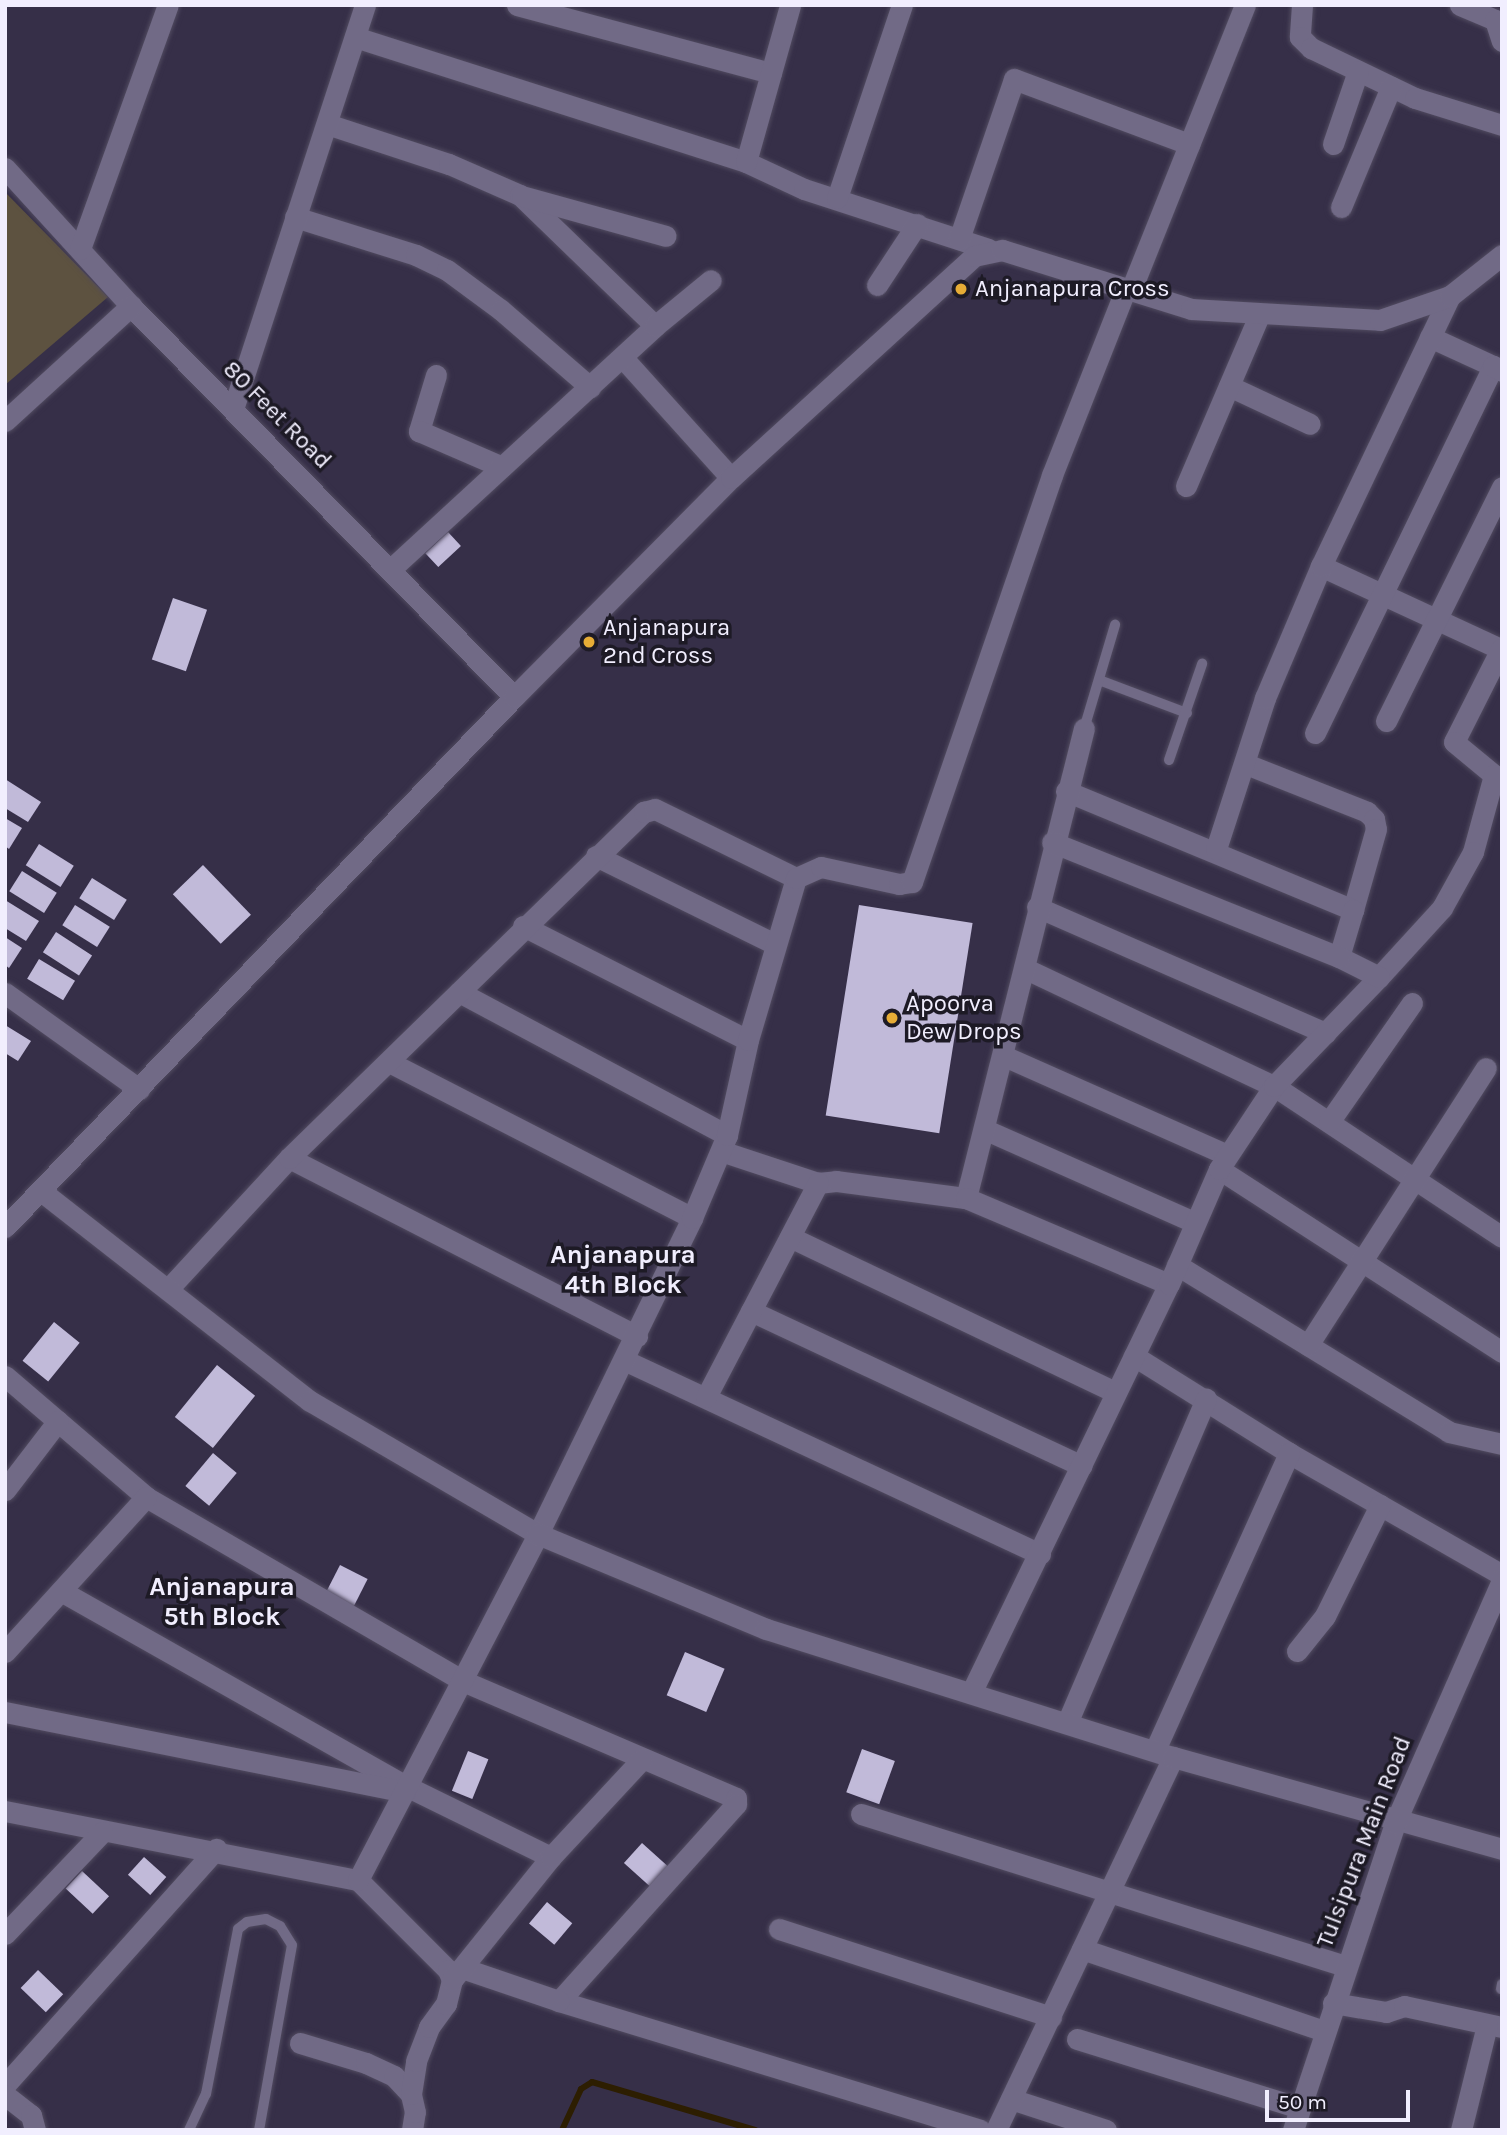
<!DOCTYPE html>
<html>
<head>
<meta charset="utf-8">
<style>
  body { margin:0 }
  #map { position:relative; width:1507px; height:2135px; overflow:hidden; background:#362f48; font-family:Karla,sans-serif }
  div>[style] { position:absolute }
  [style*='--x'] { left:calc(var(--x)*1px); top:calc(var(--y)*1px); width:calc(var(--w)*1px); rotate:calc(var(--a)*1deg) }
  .green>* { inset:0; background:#5d5240 }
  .stream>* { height:6px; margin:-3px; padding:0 3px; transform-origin:3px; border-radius:3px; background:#2d1e01 }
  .building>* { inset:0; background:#c1bad9; transform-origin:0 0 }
  .roads { filter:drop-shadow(0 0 2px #514b60) drop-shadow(0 0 2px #514b60) }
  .lane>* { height:10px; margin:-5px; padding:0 5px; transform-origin:5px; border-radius:5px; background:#716a86 }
  .street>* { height:21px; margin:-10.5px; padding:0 10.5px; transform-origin:10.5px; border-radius:10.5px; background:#716a86 }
  .secondary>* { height:21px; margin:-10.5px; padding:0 10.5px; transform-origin:10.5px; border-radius:10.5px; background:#716a86 }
  .dots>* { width:19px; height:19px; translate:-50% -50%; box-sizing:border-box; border:4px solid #1d1a25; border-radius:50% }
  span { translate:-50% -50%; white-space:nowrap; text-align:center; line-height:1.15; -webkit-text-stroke:7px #1d1a25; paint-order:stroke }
  .poi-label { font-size:24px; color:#f1eefe }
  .left { translate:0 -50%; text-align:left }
  .street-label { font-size:24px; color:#f1eefe }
  .neighbourhood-label { font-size:26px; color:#f1eefe; font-weight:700 }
  .frame { position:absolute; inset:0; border:7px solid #f1eefe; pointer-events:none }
  .scale { position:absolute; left:1265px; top:2090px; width:145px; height:32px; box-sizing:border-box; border:4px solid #f1eefe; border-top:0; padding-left:9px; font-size:21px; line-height:24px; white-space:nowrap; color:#f1eefe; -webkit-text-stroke:5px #1d1a25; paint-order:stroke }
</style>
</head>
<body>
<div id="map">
  <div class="green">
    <div style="clip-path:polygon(5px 192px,108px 297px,5px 385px)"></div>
  </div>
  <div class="stream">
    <div style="--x:562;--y:2130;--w:45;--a:-65.1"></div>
    <div style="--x:581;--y:2089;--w:13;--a:-32"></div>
    <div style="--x:592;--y:2082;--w:170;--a:16.4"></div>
  </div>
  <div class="building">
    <div style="left:448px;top:532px;width:19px;height:31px;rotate:47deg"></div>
    <div style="left:173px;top:598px;width:36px;height:65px;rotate:19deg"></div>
    <div style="clip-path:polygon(5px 779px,41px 802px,28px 822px,5px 808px)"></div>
    <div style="clip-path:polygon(5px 818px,22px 828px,9px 849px,5px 846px)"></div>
    <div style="left:39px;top:844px;width:41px;height:25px;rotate:32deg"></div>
    <div style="left:203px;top:865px;width:69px;height:42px;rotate:46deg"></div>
    <div style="left:22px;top:871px;width:41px;height:24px;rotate:32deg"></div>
    <div style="left:92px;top:878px;width:41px;height:24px;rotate:32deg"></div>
    <div style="clip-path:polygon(5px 900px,39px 921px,26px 941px,5px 928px)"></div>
    <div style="left:75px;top:905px;width:41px;height:24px;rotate:32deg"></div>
    <div style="left:859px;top:905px;width:115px;height:213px;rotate:9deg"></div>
    <div style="left:56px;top:932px;width:43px;height:24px;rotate:33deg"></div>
    <div style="clip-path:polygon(5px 937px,22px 948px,9px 968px,5px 965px)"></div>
    <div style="left:39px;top:959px;width:42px;height:23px;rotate:31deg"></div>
    <div style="clip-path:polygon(5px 1025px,31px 1041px,18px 1061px,5px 1053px)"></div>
    <div style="left:54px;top:1322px;width:33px;height:50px;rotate:39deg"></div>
    <div style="left:217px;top:1365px;width:49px;height:67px;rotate:39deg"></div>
    <div style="left:213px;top:1453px;width:31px;height:43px;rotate:40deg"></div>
    <div style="left:340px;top:1565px;width:31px;height:31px;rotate:27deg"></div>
    <div style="left:685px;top:1652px;width:43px;height:47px;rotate:23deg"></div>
    <div style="left:862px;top:1749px;width:35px;height:46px;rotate:20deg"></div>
    <div style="left:468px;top:1751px;width:22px;height:43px;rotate:22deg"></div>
    <div style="left:642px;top:1843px;width:40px;height:27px;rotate:42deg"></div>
    <div style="left:144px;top:1857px;width:30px;height:24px;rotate:42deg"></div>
    <div style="left:82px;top:1871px;width:37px;height:24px;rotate:43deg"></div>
    <div style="left:547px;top:1902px;width:33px;height:28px;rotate:40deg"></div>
    <div style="left:38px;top:1970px;width:35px;height:25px;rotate:44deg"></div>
  </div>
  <div class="roads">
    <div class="lane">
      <div style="--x:1099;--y:680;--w:94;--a:20.6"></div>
      <div style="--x:1084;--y:729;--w:109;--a:-73.4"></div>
      <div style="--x:1169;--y:760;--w:102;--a:-71"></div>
      <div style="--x:1501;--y:1989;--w:5;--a:-79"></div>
      <div style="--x:189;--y:2130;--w:40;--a:-65"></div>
      <div style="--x:206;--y:2094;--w:168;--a:-79"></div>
      <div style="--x:238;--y:1929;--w:11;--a:-38"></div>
      <div style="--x:247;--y:1922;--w:19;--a:-9"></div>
      <div style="--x:266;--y:1919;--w:16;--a:27"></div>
      <div style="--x:280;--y:1926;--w:22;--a:58"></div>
      <div style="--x:292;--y:1945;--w:188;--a:100.1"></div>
    </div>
    <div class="street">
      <div style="--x:517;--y:5;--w:263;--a:15"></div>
      <div style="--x:1302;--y:5;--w:32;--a:94"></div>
      <div style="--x:1300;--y:37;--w:16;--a:45"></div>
      <div style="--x:1311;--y:48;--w:115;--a:25.7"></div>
      <div style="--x:1415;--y:98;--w:91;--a:17.2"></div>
      <div style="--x:1460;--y:5;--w:38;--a:23"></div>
      <div style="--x:1495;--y:20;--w:22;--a:72"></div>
      <div style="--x:355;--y:37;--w:410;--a:17.7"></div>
      <div style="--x:746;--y:162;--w:64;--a:25"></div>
      <div style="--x:804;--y:189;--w:194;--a:18"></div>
      <div style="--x:327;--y:124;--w:128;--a:18.2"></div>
      <div style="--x:449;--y:164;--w:77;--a:23.6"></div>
      <div style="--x:520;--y:195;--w:188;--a:44.1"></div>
      <div style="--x:1333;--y:144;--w:77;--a:-71.1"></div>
      <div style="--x:746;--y:162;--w:163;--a:-74.3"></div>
      <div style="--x:522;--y:196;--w:149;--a:15.5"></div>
      <div style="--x:837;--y:198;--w:204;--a:-71.4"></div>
      <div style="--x:1341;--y:207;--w:130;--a:-67.4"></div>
      <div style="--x:295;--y:217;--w:127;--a:17.4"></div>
      <div style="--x:416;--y:255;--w:34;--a:26"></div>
      <div style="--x:447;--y:270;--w:67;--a:36.5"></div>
      <div style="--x:501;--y:310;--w:118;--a:40.9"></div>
      <div style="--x:959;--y:239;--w:169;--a:-71"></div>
      <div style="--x:1014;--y:79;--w:187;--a:20.4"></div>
      <div style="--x:877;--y:285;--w:73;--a:-56.7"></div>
      <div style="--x:1131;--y:290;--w:307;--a:-68.2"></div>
      <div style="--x:1430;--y:337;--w:69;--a:24.7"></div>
      <div style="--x:623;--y:358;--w:161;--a:48"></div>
      <div style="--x:436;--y:375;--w:59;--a:106.9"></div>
      <div style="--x:419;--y:431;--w:90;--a:23.4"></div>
      <div style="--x:1229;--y:386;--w:89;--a:25.1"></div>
      <div style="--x:233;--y:409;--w:425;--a:-71.9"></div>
      <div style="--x:1186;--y:486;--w:185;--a:-66.8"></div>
      <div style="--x:1321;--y:566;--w:198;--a:24.8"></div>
      <div style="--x:1501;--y:649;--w:104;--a:116.8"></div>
      <div style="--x:1454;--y:742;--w:52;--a:39.5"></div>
      <div style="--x:1494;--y:775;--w:80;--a:105.3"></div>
      <div style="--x:1473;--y:852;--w:64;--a:119"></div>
      <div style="--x:1442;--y:908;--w:93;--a:132.4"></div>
      <div style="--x:392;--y:568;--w:357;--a:-42.6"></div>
      <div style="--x:655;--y:326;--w:72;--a:-39.4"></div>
      <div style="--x:1386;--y:721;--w:261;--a:-63.6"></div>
      <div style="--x:1315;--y:733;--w:408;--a:-64.1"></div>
      <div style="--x:1493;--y:366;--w:10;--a:29"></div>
      <div style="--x:1246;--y:764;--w:130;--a:21.6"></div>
      <div style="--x:1367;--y:812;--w:10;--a:45"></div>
      <div style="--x:1374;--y:819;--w:10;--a:79"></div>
      <div style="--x:1376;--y:829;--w:84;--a:105.9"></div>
      <div style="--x:1066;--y:791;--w:311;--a:22.5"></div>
      <div style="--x:1353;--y:910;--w:49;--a:106.6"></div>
      <div style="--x:1216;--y:849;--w:159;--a:-72"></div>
      <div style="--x:1265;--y:698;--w:143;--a:-67"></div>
      <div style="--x:1321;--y:566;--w:299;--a:-64.5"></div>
      <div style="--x:596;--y:856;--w:199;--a:26.2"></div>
      <div style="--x:1037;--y:907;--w:315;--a:23.6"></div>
      <div style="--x:523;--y:926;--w:252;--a:26.9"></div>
      <div style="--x:1024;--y:968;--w:276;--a:25.3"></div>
      <div style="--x:1274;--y:1086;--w:273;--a:33.5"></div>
      <div style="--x:459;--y:992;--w:304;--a:28.1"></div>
      <div style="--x:5;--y:993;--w:165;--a:35.6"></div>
      <div style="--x:1004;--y:1056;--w:244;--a:23.9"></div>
      <div style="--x:389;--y:1062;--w:341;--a:27.2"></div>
      <div style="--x:1329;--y:1122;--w:145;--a:-55.1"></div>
      <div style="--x:986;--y:1130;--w:227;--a:23.9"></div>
      <div style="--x:721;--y:1151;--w:102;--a:18.3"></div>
      <div style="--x:818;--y:1183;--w:18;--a:-6"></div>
      <div style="--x:836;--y:1181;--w:131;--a:7.5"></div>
      <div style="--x:966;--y:1198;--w:484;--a:-75.9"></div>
      <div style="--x:289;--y:1158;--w:391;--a:27.1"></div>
      <div style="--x:1219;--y:1169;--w:337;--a:32.9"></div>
      <div style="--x:966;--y:1198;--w:220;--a:23"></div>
      <div style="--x:790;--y:1237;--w:360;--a:25.5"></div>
      <div style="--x:1177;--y:1265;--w:319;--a:31.5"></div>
      <div style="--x:1449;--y:1432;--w:54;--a:12.8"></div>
      <div style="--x:170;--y:1287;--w:176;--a:-47.3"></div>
      <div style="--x:289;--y:1158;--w:496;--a:-44.3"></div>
      <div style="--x:644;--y:812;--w:11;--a:-15"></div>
      <div style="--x:655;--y:809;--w:157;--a:26.1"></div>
      <div style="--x:751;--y:1311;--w:365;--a:25.1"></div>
      <div style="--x:1308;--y:1345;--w:329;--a:-57.3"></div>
      <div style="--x:1134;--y:1356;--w:183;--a:32"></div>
      <div style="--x:1289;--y:1453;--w:245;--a:29.8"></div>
      <div style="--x:624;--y:1360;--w:459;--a:25"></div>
      <div style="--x:5;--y:1376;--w:186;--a:40.6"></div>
      <div style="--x:146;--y:1497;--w:367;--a:30.1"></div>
      <div style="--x:463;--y:1681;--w:297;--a:23.2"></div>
      <div style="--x:736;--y:1798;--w:6;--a:90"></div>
      <div style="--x:736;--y:1804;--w:265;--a:131.9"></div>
      <div style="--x:559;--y:2001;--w:440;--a:17"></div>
      <div style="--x:706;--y:1397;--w:242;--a:-62.4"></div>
      <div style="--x:5;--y:1490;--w:87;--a:-52.5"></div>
      <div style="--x:61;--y:1591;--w:399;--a:29.5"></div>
      <div style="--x:408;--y:1787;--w:159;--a:26.1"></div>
      <div style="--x:1297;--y:1651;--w:45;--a:-51.3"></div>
      <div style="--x:1325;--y:1616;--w:124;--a:-63.6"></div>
      <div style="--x:5;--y:1652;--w:210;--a:-47.7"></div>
      <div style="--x:971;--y:1693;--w:454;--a:-64.2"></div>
      <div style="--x:1169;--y:1284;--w:125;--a:-66.5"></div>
      <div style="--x:1219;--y:1169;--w:100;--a:-56.5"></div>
      <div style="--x:1274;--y:1086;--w:151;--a:-46.1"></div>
      <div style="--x:1379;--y:977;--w:45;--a:-153.4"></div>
      <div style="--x:1339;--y:957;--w:309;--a:-158.2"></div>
      <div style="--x:5;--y:1712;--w:408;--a:11.3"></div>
      <div style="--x:1067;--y:1723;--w:353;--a:-66.8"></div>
      <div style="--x:1155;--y:1750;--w:326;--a:-65.7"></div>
      <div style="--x:5;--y:1811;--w:360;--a:11.1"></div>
      <div style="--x:358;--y:1880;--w:127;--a:45"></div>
      <div style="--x:448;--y:1970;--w:11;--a:68"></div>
      <div style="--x:861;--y:1814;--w:507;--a:17.43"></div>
      <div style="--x:358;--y:1880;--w:390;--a:-62.5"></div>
      <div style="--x:538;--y:1534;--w:352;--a:-64"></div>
      <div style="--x:692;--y:1218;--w:90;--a:-67.1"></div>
      <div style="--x:727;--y:1135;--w:97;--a:-77.5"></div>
      <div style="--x:748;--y:1040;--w:169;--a:-73.5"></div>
      <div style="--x:796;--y:878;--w:27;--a:-24"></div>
      <div style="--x:821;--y:867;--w:80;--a:12.3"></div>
      <div style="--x:899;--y:884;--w:13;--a:-9"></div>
      <div style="--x:912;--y:882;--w:430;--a:-71"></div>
      <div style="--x:1052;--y:475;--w:201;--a:-68.4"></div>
      <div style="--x:779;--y:1929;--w:286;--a:17.9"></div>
      <div style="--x:5;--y:1934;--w:141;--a:-46.4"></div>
      <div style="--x:1082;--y:1949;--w:256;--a:18.7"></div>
      <div style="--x:462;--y:1968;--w:102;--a:18.8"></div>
      <div style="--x:1333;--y:2003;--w:54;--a:9.6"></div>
      <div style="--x:1386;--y:2012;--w:19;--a:-18"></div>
      <div style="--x:1404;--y:2006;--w:100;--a:12.1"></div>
      <div style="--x:1077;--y:2039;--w:233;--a:17.2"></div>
      <div style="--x:300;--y:2043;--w:69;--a:16.9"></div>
      <div style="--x:366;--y:2063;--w:31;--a:25"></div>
      <div style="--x:394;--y:2076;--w:25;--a:47"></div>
      <div style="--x:5;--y:2085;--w:317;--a:-48.2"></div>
      <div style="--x:5;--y:2095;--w:33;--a:38"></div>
      <div style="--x:31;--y:2115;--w:16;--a:75"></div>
      <div style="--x:1011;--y:2099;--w:100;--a:18.1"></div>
      <div style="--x:412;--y:2130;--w:18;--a:-81"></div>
      <div style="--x:415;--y:2112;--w:18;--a:-103"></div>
      <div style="--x:411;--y:2094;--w:33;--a:-81"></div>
      <div style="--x:416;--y:2061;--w:36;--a:-69"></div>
      <div style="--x:429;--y:2027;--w:29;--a:-54"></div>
      <div style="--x:446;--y:2004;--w:25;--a:-76"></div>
      <div style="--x:452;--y:1980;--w:158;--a:-51.2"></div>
      <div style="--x:551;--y:1857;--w:134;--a:-47.1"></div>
      <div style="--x:996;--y:2130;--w:413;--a:-64.6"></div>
      <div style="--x:1461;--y:2130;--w:108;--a:-76.1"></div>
    </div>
    <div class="secondary">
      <div style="--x:5;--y:168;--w:187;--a:47.6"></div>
      <div style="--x:131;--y:306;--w:547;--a:45.59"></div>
      <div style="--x:80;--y:249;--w:259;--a:-70.2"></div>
      <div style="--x:5;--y:421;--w:171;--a:-42.4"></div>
      <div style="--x:41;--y:1191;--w:341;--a:38"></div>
      <div style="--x:310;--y:1401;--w:264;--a:30.3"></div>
      <div style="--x:538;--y:1534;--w:247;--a:22.6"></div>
      <div style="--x:766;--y:1629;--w:427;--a:17.5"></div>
      <div style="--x:1173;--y:1757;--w:342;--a:15.6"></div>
      <div style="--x:5;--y:1227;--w:735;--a:-46.16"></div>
      <div style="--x:514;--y:697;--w:308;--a:-45.3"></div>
      <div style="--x:731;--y:478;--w:329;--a:-42.4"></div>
      <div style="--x:974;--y:256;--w:29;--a:-12"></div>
      <div style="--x:1002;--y:250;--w:198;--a:17.3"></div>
      <div style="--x:1191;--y:309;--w:189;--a:3.3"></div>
      <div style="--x:1380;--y:320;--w:74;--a:-18.9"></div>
      <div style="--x:1450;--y:296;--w:66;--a:-38.3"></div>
      <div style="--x:1293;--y:2130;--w:324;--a:-71.6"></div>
      <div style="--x:1395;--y:1823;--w:266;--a:-66.2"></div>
    </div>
  </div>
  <div class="dots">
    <div style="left:961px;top:289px;background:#e6ac36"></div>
    <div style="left:589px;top:642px;background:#e6ac36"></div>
    <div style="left:892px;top:1018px;background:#e6ac36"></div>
  </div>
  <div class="poi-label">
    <span class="left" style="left:975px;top:289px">Anjanapura Cross</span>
    <span class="left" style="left:603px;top:642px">Anjanapura<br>2nd Cross</span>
    <span class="left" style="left:906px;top:1018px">Apoorva<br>Dew Drops</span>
  </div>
  <div class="street-label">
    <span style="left:277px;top:415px;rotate:45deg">80 Feet Road</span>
    <span style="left:1364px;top:1842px;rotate:-69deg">Tulsipura Main Road</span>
  </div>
  <div class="neighbourhood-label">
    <span style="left:623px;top:1270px">Anjanapura<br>4th Block</span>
    <span style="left:222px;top:1602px">Anjanapura<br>5th Block</span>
  </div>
  <div class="frame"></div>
  <div class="scale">50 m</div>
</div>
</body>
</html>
